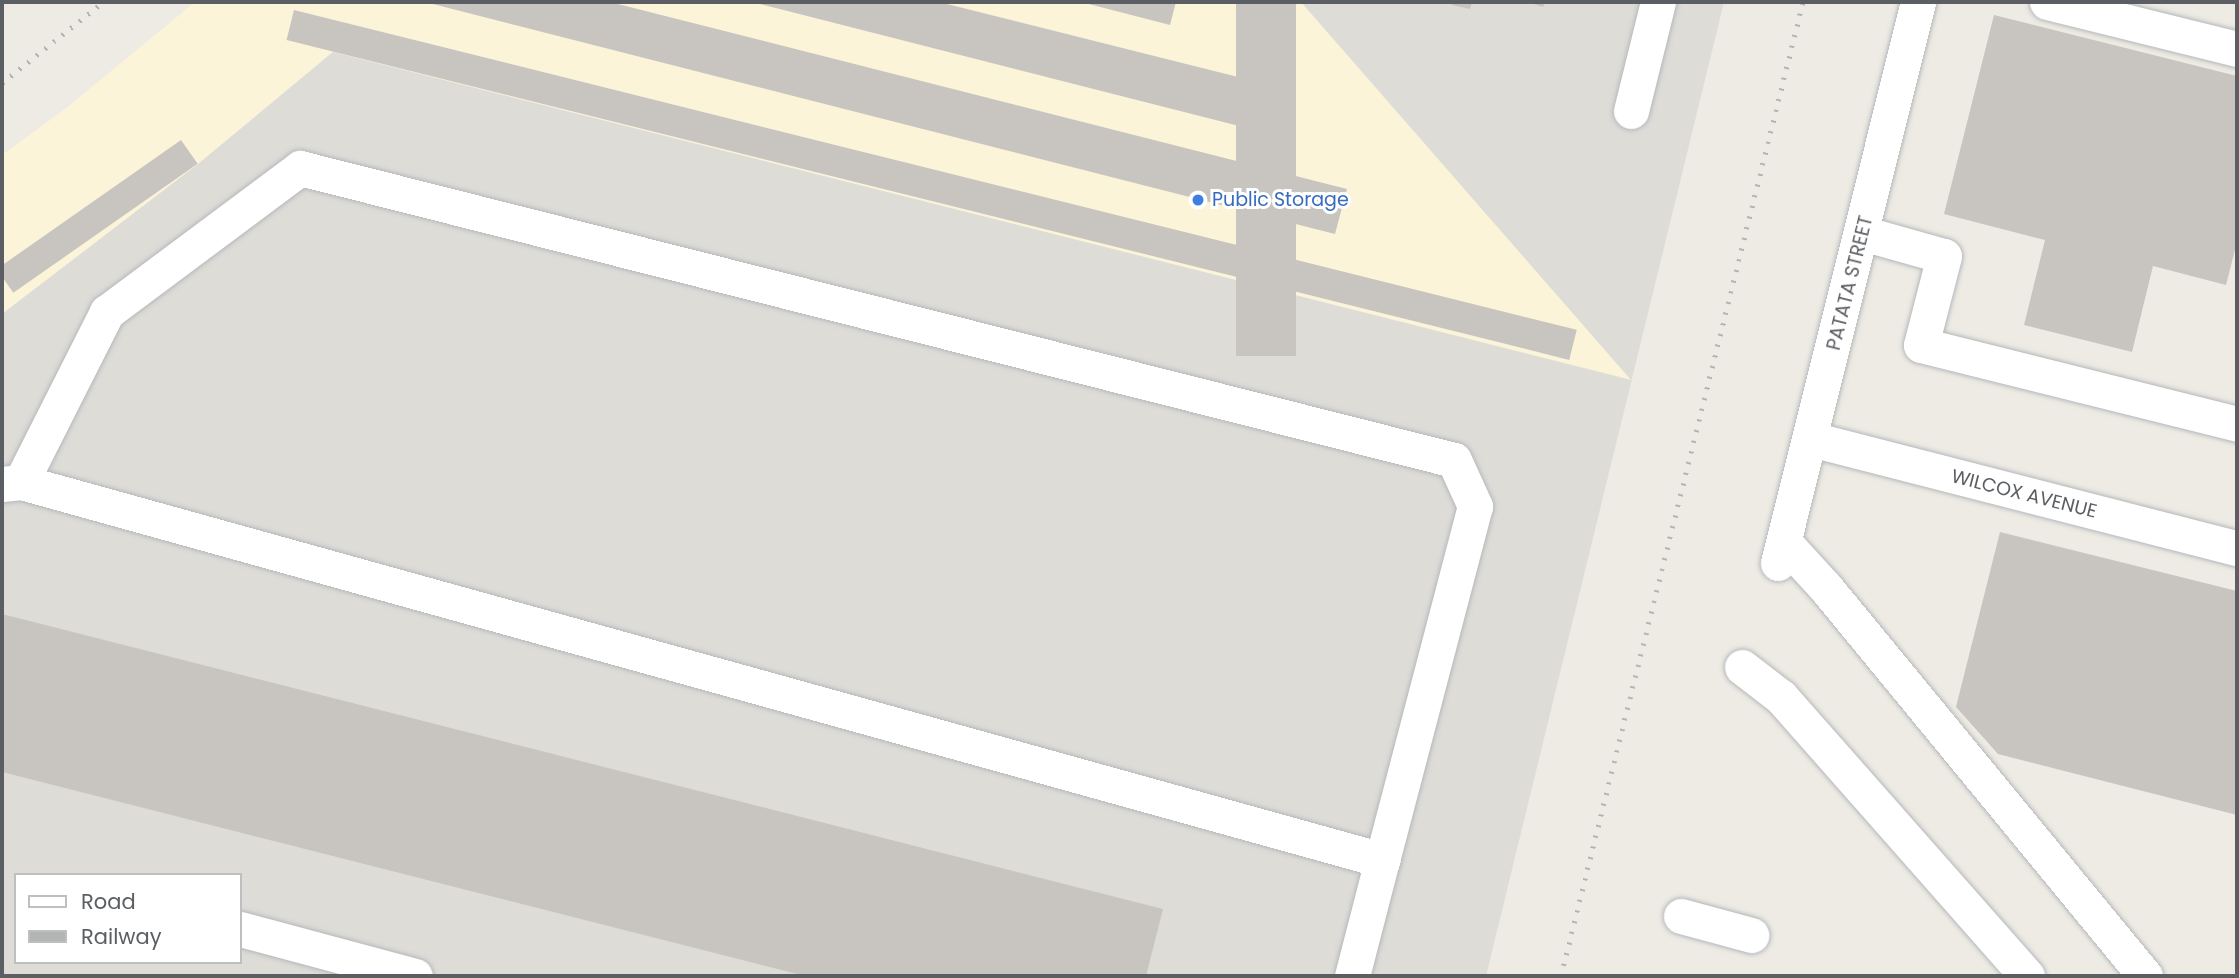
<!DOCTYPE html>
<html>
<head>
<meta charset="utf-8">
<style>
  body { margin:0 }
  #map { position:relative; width:2239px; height:978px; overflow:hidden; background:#edebe3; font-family:Poppins,sans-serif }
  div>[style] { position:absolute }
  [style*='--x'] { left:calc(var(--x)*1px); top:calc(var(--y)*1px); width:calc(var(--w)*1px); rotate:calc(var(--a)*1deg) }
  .commercial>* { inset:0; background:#fbf4d9 }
  .industrial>* { inset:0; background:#dedcd7 }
  .building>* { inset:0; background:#c8c5c0; transform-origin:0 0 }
  .roads { filter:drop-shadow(0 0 2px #b5b8bc) drop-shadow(0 0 2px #b5b8bc) }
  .minor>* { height:35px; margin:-17.5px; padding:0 17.5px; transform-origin:17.5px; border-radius:17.5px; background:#fff }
  .rail>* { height:5px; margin-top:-2.5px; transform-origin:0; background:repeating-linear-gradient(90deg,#b3b4b4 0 2px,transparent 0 11px) }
  .dots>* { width:19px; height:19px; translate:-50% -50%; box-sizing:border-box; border:4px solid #fff; border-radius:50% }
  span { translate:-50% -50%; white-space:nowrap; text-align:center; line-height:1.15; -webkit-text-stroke:6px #fff; paint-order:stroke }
  .shop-label { font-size:19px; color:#366cbe }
  .left { translate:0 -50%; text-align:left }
  .street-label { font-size:19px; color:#5b5e62 }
  .frame { position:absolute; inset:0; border:4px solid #5b5e62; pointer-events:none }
  .legend { position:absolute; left:14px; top:873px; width:228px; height:91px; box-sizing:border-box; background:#fff; border:2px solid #bdbfc0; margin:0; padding:9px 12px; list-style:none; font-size:21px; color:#5b5e62 }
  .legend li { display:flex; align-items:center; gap:14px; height:35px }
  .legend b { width:35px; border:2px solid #bdbfc0 }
</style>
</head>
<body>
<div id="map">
  <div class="commercial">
    <div style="clip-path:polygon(195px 2px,1301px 2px,1632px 380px,333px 52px,198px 164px,2px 314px,2px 155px,65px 109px)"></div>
  </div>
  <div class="industrial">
    <div style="clip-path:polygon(evenodd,1301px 2px,1724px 2px,1486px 976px,2px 976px,2px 314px,198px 164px,333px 52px,1631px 380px,1301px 2px,16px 875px,240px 875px,240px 962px,16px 962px,16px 875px)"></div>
  </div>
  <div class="building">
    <div style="clip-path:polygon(425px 2px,610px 2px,1347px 189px,1335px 234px)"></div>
    <div style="clip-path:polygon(752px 2px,939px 2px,1254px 81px,1243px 127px)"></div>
    <div style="clip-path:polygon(1081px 2px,1176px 2px,1170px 25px)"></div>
    <div style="left:1236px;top:2px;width:60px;height:354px"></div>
    <div style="clip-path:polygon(1452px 2px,1472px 2px,1470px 9px,1452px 5px)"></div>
    <div style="clip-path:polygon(1528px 2px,1545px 2px,1543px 7px)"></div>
    <div style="left:294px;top:10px;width:1322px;height:31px;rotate:14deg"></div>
    <div style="clip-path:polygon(1994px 15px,2237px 76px,2237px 242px,2226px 285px,2153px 266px,2132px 352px,2024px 325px,2045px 240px,1944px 214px)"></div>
    <div style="left:181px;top:140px;width:29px;height:225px;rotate:55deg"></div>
    <div style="clip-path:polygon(2000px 532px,2237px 591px,2237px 815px,1998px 754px,1956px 707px)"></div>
    <div style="clip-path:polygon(2px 614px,1163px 909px,1146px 976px,805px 976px,2px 772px)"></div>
  </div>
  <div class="roads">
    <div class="minor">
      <div style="--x:2047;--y:2;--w:196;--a:13.9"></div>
      <div style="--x:1631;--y:111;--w:112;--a:-76.1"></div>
      <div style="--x:1862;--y:233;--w:85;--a:15.7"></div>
      <div style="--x:1944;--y:256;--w:92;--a:104.5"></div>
      <div style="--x:1921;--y:345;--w:326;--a:14"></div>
      <div style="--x:1811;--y:439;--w:440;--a:14.4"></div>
      <div style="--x:21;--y:482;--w:191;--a:-63.2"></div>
      <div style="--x:107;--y:312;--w:241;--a:-36.7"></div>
      <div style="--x:300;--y:168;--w:1190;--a:14.2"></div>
      <div style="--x:1454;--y:460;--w:51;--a:65.5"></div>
      <div style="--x:1475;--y:506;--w:366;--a:104.7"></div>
      <div style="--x:2;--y:484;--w:19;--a:-6"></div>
      <div style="--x:21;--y:482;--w:1413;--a:15.52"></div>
      <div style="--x:1382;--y:860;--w:120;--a:104.5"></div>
      <div style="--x:1784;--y:542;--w:62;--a:47.6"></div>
      <div style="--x:1826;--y:588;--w:502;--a:50.57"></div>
      <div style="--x:1778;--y:563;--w:578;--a:-75.99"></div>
      <div style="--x:1742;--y:667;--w:49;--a:37.6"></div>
      <div style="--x:1781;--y:697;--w:372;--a:48.6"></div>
      <div style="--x:1681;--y:916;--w:73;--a:15.2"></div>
      <div style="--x:240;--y:929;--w:181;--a:15"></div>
    </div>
  </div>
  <div class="rail">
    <div style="--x:2;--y:83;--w:129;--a:-38.7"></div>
    <div style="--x:1561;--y:976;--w:1004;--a:-76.05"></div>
  </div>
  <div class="dots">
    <div style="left:1198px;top:200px;background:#3f7fe0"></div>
  </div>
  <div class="shop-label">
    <span class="left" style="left:1212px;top:200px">Public Storage</span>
  </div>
  <div class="street-label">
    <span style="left:1850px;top:283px;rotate:-76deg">PATATA STREET</span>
    <span style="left:2024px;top:494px;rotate:14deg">WILCOX AVENUE</span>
  </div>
  <div class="frame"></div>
  <ul class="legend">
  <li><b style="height:9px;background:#fff"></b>Road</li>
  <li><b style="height:9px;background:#b3b4b4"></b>Railway</li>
  </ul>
</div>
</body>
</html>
